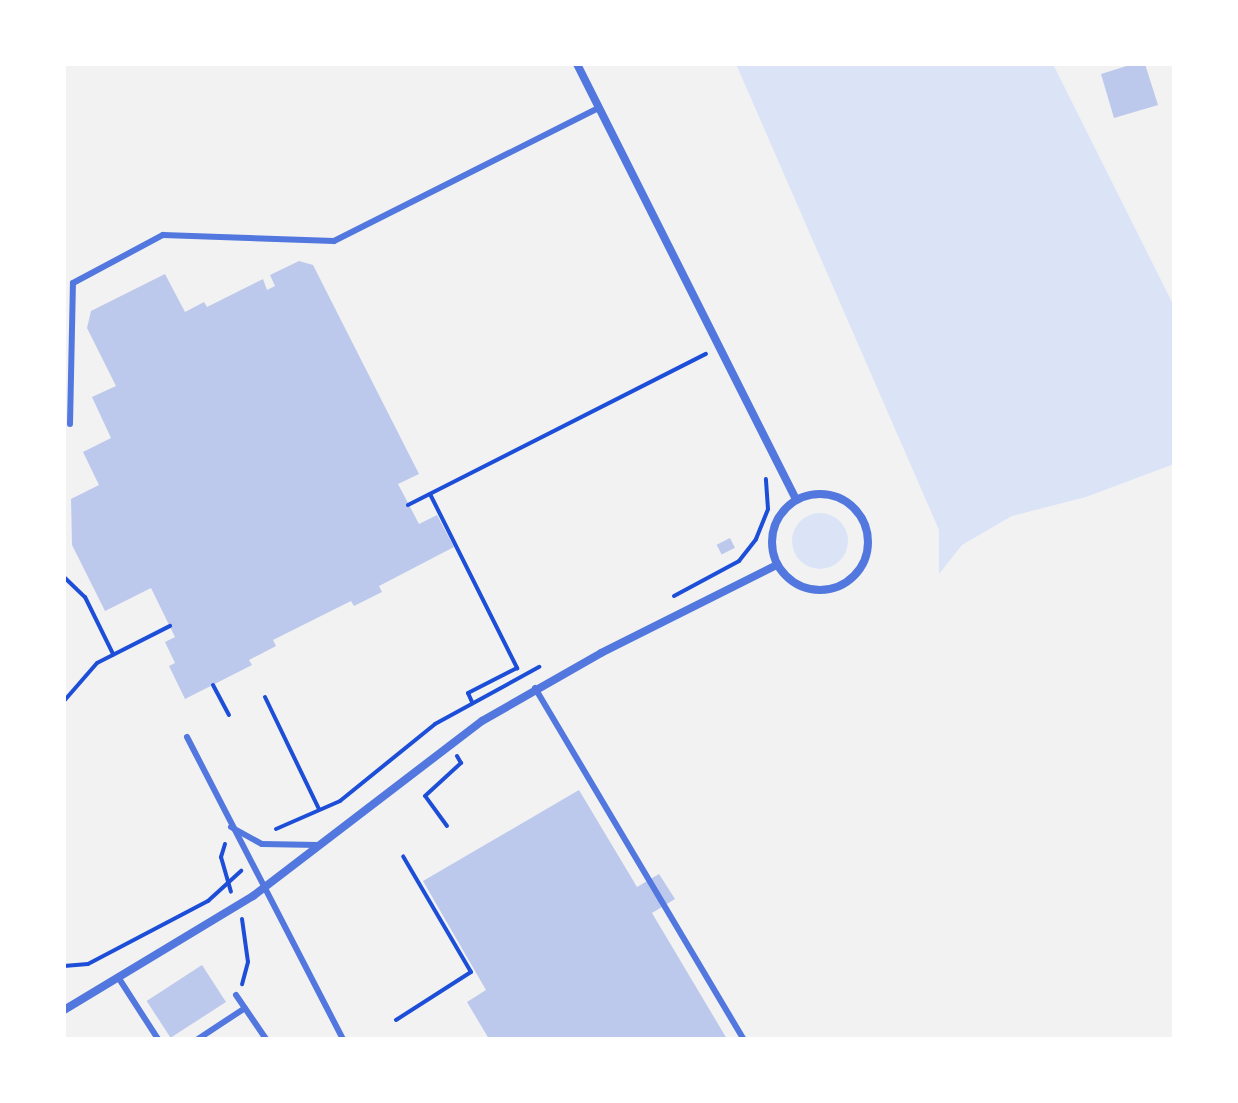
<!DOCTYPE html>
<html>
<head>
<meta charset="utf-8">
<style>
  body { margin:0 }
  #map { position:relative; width:1238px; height:1103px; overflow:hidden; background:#f2f2f2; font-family:"Alegreya Sans",sans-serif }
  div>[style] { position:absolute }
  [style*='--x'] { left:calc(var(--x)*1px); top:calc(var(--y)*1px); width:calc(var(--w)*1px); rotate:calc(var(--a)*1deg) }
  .green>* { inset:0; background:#dbe4f7 }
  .round { border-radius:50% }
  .building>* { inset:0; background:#bdc9ec; transform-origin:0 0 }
  .path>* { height:4px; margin:-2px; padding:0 2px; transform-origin:2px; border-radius:2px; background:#1d4ed8 }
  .service>* { height:6px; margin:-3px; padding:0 3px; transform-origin:3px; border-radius:3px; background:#5277de }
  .minor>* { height:8px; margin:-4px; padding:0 4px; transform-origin:4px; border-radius:4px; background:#5277de }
  .minor>.ring { margin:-4px; padding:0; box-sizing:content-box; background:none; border:8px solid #5277de; border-radius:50% }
  span { translate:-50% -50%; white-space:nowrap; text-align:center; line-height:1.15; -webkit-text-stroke:6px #fff; paint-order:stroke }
  .frame { position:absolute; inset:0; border:66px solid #fff; pointer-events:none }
</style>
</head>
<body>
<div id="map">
  <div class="green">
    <div style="clip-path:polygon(736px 64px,1053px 64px,1174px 306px,1174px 464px,1086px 497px,1012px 516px,962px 545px,939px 574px,939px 530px)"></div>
    <div class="round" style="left:792px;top:513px;width:56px;height:56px"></div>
  </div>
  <div class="building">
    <div style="clip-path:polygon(1133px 64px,1145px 64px,1158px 105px,1114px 118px,1101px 74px)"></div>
    <div style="clip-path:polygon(299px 261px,313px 265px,419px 474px,398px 484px,419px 524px,437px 515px,454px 547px,379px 586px,382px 592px,354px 606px,351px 601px,273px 640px,276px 646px,249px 660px,252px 665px,185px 699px,169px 666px,175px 663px,165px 642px,175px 637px,151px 588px,105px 611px,72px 545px,71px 499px,99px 485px,83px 452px,111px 438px,92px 397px,116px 386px,87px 328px,91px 311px,165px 274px,185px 312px,204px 302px,207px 307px,263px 279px,267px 290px,275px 286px,270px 275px)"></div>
    <div style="left:730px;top:538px;width:11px;height:15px;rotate:63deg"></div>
    <div style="clip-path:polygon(579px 790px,637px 887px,659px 874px,675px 899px,652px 913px,727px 1039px,489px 1039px,467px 1002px,486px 990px,423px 881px)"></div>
    <div style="left:202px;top:965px;width:44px;height:66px;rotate:57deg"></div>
  </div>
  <div class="path">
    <div style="--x:430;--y:494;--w:195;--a:63.4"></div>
    <div style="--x:517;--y:668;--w:55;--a:153"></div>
    <div style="--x:468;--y:693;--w:10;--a:66"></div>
    <div style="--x:408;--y:505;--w:334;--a:-26.9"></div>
    <div style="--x:64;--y:577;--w:29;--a:44"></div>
    <div style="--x:85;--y:597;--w:64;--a:63.8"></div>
    <div style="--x:674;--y:596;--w:74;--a:-28.3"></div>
    <div style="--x:739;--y:561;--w:28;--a:-52"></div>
    <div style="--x:756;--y:539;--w:32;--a:-68"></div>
    <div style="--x:768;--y:509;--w:30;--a:-94"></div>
    <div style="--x:213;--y:685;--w:34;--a:62"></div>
    <div style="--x:265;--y:697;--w:124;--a:64.3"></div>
    <div style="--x:64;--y:701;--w:50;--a:-49"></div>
    <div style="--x:97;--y:663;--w:82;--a:-26.9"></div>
    <div style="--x:447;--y:826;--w:37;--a:-126"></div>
    <div style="--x:425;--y:796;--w:49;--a:-42.5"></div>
    <div style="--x:461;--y:763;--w:8;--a:-120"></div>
    <div style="--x:276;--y:829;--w:70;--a:-23.6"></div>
    <div style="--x:340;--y:801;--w:122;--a:-39"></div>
    <div style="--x:435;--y:724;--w:119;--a:-28.7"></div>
    <div style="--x:225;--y:844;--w:14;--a:107"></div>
    <div style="--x:221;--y:857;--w:36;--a:74"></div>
    <div style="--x:242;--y:919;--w:43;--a:82.1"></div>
    <div style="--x:248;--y:962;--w:23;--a:105"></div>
    <div style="--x:64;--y:966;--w:24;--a:-5"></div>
    <div style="--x:88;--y:964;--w:136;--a:-27.7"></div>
    <div style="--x:208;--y:901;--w:45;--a:-42.3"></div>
    <div style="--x:396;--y:1020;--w:89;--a:-32.6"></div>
    <div style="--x:471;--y:972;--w:134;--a:-120.4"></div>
  </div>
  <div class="service">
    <div style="--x:70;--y:424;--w:141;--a:-88.8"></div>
    <div style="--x:73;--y:283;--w:102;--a:-28.1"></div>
    <div style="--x:163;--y:235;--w:171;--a:2"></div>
    <div style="--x:334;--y:241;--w:296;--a:-26.7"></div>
    <div style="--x:535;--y:688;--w:408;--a:59.3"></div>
    <div style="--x:187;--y:737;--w:340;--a:62.7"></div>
    <div style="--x:231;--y:827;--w:35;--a:29"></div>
    <div style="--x:262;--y:844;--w:56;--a:1"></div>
    <div style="--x:118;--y:977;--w:74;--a:57.2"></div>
    <div style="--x:236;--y:995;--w:53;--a:55.7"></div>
    <div style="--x:198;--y:1039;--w:56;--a:-33.4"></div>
  </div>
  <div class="minor">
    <div style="--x:577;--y:64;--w:487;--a:63.3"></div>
    <div class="ring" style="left:772px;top:494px;width:88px;height:88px"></div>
    <div style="--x:64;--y:1010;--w:221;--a:-31.1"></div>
    <div style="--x:253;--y:896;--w:288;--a:-37.4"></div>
    <div style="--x:482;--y:721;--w:137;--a:-29.7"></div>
    <div style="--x:601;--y:653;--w:197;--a:-26.6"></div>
  </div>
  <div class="frame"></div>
</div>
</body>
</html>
